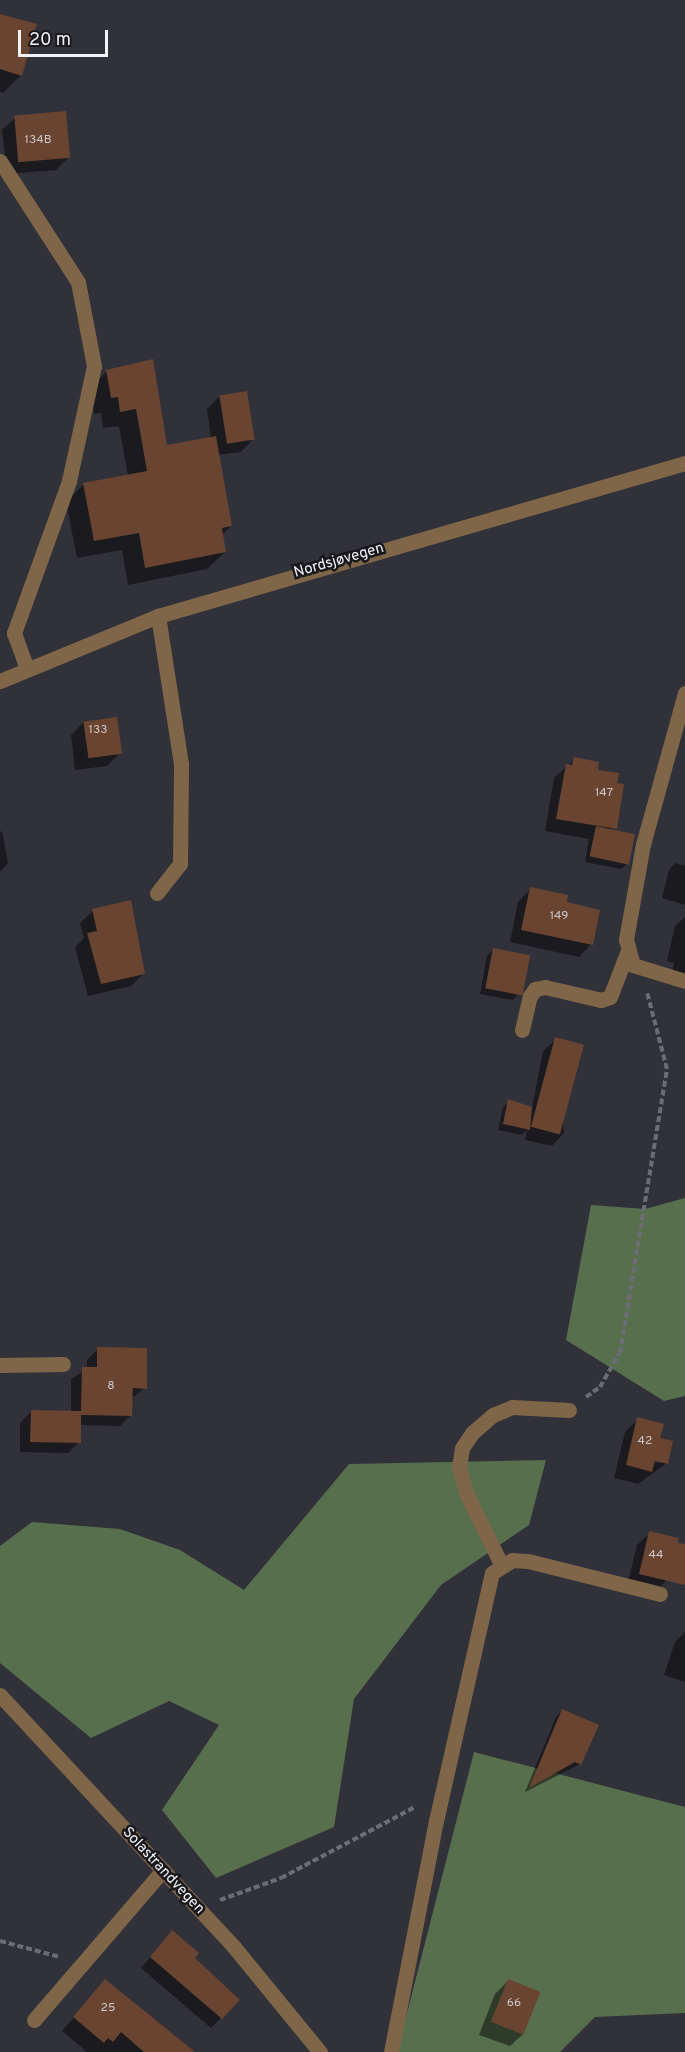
<!DOCTYPE html>
<html>
<head>
<meta charset="utf-8">
<style>
  body { margin:0 }
  #map { position:relative; width:685px; height:2052px; overflow:hidden; background:#31313a; font-family:Overpass,sans-serif }
  div>[style] { position:absolute }
  [style*='--x'] { left:calc(var(--x)*1px); top:calc(var(--y)*1px); width:calc(var(--w)*1px); rotate:calc(var(--a)*1deg) }
  .forest>* { inset:0; background:#576f4d }
  .shadow>* { inset:0; background:#0007 }
  .building>* { inset:0; background:#684431; transform-origin:0 0 }
  .path>* { height:4px; margin-top:-2px; transform-origin:0; background:repeating-linear-gradient(90deg,#6b6c74 0 6px,transparent 0 9px) }
  .minor>* { height:15px; margin:-7.5px; padding:0 7.5px; transform-origin:7.5px; border-radius:7.5px; background:#7f6648 }
  span { translate:-50% -50%; white-space:nowrap; text-align:center; line-height:1.15; -webkit-text-stroke:5px #19191d; paint-order:stroke }
  .number-label { font-size:12px; color:#cfc6c6 }
  .number-label span { -webkit-text-stroke-width:0 }
  .street-label { font-size:15px; color:#f1f2f8 }
  .scale { position:absolute; left:18px; top:30px; width:90px; height:27px; box-sizing:border-box; border:3px solid #f1f2f8; border-top:0; padding-left:8px; font-size:18px; line-height:21px; white-space:nowrap; color:#f1f2f8; -webkit-text-stroke:4px #19191d; paint-order:stroke }
</style>
</head>
<body>
<div id="map">
  <div class="forest">
    <div style="clip-path:polygon(685px 1198px,685px 1396px,664px 1401px,566px 1340px,591px 1205px,645px 1209px)"></div>
    <div style="clip-path:polygon(546px 1460px,529px 1525px,441px 1585px,354px 1699px,334px 1827px,216px 1878px,162px 1810px,219px 1725px,169px 1701px,91px 1738px,0 1663px,0 1546px,32px 1522px,120px 1529px,180px 1550px,244px 1590px,349px 1464px)"></div>
    <div style="clip-path:polygon(474px 1752px,685px 1807px,685px 2013px,595px 2017px,560px 2052px,397px 2052px)"></div>
  </div>
  <div class="shadow">
    <div style="clip-path:polygon(0 15px,21px 75px,3px 93px,0 92px)"></div>
    <div style="clip-path:polygon(15px 118px,69px 157px,56px 170px,7px 174px,2px 130px)"></div>
    <div style="clip-path:polygon(107px 371px,166px 447px,211px 439px,207px 409px,219px 397px,253px 439px,241px 452px,217px 455px,231px 526px,222px 535px,225px 552px,207px 569px,128px 585px,122px 550px,77px 558px,66px 502px,84px 484px,128px 476px,119px 426px,103px 428px,101px 413px,94px 414px,90px 388px)"></div>
    <div style="clip-path:polygon(84px 722px,120px 753px,107px 766px,75px 770px,71px 735px)"></div>
    <div style="clip-path:polygon(575px 759px,616px 785px,612px 831px,628px 863px,621px 869px,585px 862px,589px 839px,545px 831px,554px 778px)"></div>
    <div style="clip-path:polygon(2px 831px,8px 863px,0 872px,0 832px)"></div>
    <div style="clip-path:polygon(675px 863px,685px 866px,685px 905px,662px 898px,669px 870px)"></div>
    <div style="clip-path:polygon(531px 889px,565px 903px,591px 944px,579px 957px,510px 942px,518px 902px)"></div>
    <div style="clip-path:polygon(93px 911px,143px 974px,131px 986px,88px 996px,75px 947px,84px 938px,80px 923px)"></div>
    <div style="clip-path:polygon(685px 917px,685px 980px,671px 977px,674px 963px,667px 961px,675px 926px)"></div>
    <div style="clip-path:polygon(493px 950px,519px 993px,513px 1000px,480px 994px,487px 956px)"></div>
    <div style="clip-path:polygon(556px 1039px,564px 1133px,552px 1146px,525px 1140px,527px 1130px,522px 1135px,498px 1130px,503px 1107px,509px 1101px,532px 1108px,543px 1051px)"></div>
    <div style="clip-path:polygon(98px 1349px,145px 1388px,131px 1399px,131px 1415px,120px 1426px,79px 1425px,79px 1442px,68px 1453px,20px 1452px,20px 1423px,31px 1412px,71px 1413px,71px 1379px,87px 1369px,87px 1360px)"></div>
    <div style="clip-path:polygon(evenodd,638px 1419px,658px 1440px,667px 1463px,638px 1484px,614px 1478px,625px 1432px,638px 1419px,647px 1460px,660px 1460px,660px 1463px,647px 1460px)"></div>
    <div style="clip-path:polygon(650px 1533px,667px 1580px,654px 1593px,627px 1586px,637px 1545px)"></div>
    <div style="clip-path:polygon(685px 1632px,685px 1682px,664px 1675px,675px 1642px)"></div>
    <div style="clip-path:polygon(562px 1710px,580px 1764px,525px 1792px,556px 1717px)"></div>
    <div style="clip-path:polygon(163px 1942px,193px 1958px,238px 2000px,211px 2028px,141px 1968px)"></div>
    <div style="clip-path:polygon(105px 1981px,193px 2052px,87px 2052px,62px 2031px)"></div>
    <div style="clip-path:polygon(508px 1981px,538px 1993px,523px 2034px,510px 2046px,479px 2035px,495px 1994px)"></div>
  </div>
  <div class="building">
    <div style="clip-path:polygon(0 14px,37px 24px,22px 76px,0 69px)"></div>
    <div style="left:66px;top:111px;width:47px;height:52px;rotate:85deg"></div>
    <div style="clip-path:polygon(153px 359px,167px 445px,216px 436px,232px 526px,222px 528px,226px 552px,145px 568px,139px 533px,94px 541px,83px 483px,147px 471px,136px 409px,120px 412px,118px 397px,111px 398px,106px 370px)"></div>
    <div style="left:247px;top:391px;width:49px;height:28px;rotate:81deg"></div>
    <div style="left:117px;top:717px;width:37px;height:34px;rotate:82deg"></div>
    <div style="clip-path:polygon(574px 757px,599px 762px,598px 770px,619px 773px,617px 783px,624px 784px,617px 829px,556px 819px,566px 764px,572px 765px)"></div>
    <div style="left:596px;top:826px;width:40px;height:31px;rotate:12deg"></div>
    <div style="clip-path:polygon(530px 887px,568px 895px,567px 902px,600px 910px,593px 945px,521px 930px)"></div>
    <div style="clip-path:polygon(131px 900px,145px 974px,101px 984px,87px 933px,97px 931px,92px 909px)"></div>
    <div style="left:493px;top:948px;width:38px;height:41px;rotate:11deg"></div>
    <div style="left:555px;top:1037px;width:30px;height:93px;rotate:15deg"></div>
    <div style="clip-path:polygon(508px 1099px,532px 1107px,530px 1130px,503px 1124px)"></div>
    <div style="clip-path:polygon(97px 1347px,147px 1348px,147px 1389px,133px 1388px,132px 1416px,81px 1415px,81px 1443px,30px 1442px,31px 1410px,81px 1411px,82px 1367px,97px 1367px)"></div>
    <div style="clip-path:polygon(637px 1417px,664px 1424px,660px 1438px,673px 1441px,668px 1464px,655px 1461px,652px 1472px,626px 1465px)"></div>
    <div style="clip-path:polygon(649px 1531px,679px 1538px,678px 1543px,685px 1544px,685px 1585px,639px 1574px)"></div>
    <div style="clip-path:polygon(562px 1709px,599px 1725px,581px 1765px,575px 1762px,529px 1788px)"></div>
    <div style="clip-path:polygon(172px 1930px,199px 1953px,195px 1958px,240px 2000px,222px 2019px,150px 1957px)"></div>
    <div style="clip-path:polygon(105px 1979px,195px 2052px,144px 2052px,121px 2032px,113px 2042px,108px 2038px,104px 2043px,73px 2017px)"></div>
    <div style="left:508px;top:1979px;width:35px;height:46px;rotate:22deg"></div>
  </div>
  <div class="path">
    <div style="--x:586;--y:1397;--w:17;--a:-36"></div>
    <div style="--x:600;--y:1387;--w:39;--a:-60"></div>
    <div style="--x:620;--y:1353;--w:288;--a:-80.6"></div>
    <div style="--x:667;--y:1069;--w:80;--a:-104.6"></div>
    <div style="--x:220;--y:1900;--w:65;--a:-19.8"></div>
    <div style="--x:281;--y:1878;--w:152;--a:-27.9"></div>
    <div style="--x:0;--y:1941;--w:62;--a:14.9"></div>
  </div>
  <div class="minor">
    <div style="--x:0;--y:161;--w:144;--a:57.2"></div>
    <div style="--x:78;--y:282;--w:86;--a:79.2"></div>
    <div style="--x:94;--y:366;--w:118;--a:102.3"></div>
    <div style="--x:69;--y:481;--w:162;--a:109.9"></div>
    <div style="--x:14;--y:633;--w:37;--a:70"></div>
    <div style="--x:0;--y:681;--w:171;--a:-22.4"></div>
    <div style="--x:158;--y:616;--w:549;--a:-16.19"></div>
    <div style="--x:685;--y:693;--w:157;--a:105.5"></div>
    <div style="--x:643;--y:844;--w:97;--a:100.1"></div>
    <div style="--x:626;--y:939;--w:27;--a:75"></div>
    <div style="--x:633;--y:965;--w:54;--a:17.1"></div>
    <div style="--x:157;--y:893;--w:37;--a:-52"></div>
    <div style="--x:180;--y:864;--w:100;--a:-89.4"></div>
    <div style="--x:181;--y:764;--w:150;--a:-98.8"></div>
    <div style="--x:522;--y:1030;--w:35;--a:-77"></div>
    <div style="--x:530;--y:996;--w:9;--a:-54"></div>
    <div style="--x:535;--y:989;--w:10;--a:-11"></div>
    <div style="--x:545;--y:987;--w:57;--a:13.1"></div>
    <div style="--x:601;--y:1000;--w:9;--a:-18"></div>
    <div style="--x:610;--y:997;--w:47;--a:-68.9"></div>
    <div style="--x:0;--y:1365;--w:63;--a:-0.9"></div>
    <div style="--x:501;--y:1564;--w:79;--a:-116.2"></div>
    <div style="--x:466;--y:1493;--w:27;--a:-105"></div>
    <div style="--x:459;--y:1467;--w:19;--a:-81"></div>
    <div style="--x:462;--y:1448;--w:18;--a:-56"></div>
    <div style="--x:472;--y:1433;--w:28;--a:-41"></div>
    <div style="--x:493;--y:1415;--w:21;--a:-23"></div>
    <div style="--x:512;--y:1407;--w:57;--a:3"></div>
    <div style="--x:0;--y:1695;--w:344;--a:47.1"></div>
    <div style="--x:234;--y:1947;--w:136;--a:50.7"></div>
    <div style="--x:34;--y:2020;--w:198;--a:-49.3"></div>
    <div style="--x:391;--y:2052;--w:235;--a:-79"></div>
    <div style="--x:436;--y:1821;--w:254;--a:-77.3"></div>
    <div style="--x:492;--y:1573;--w:24;--a:-33"></div>
    <div style="--x:512;--y:1560;--w:16;--a:4"></div>
    <div style="--x:528;--y:1561;--w:136;--a:14"></div>
  </div>
  <div class="number-label">
    <span style="left:38px;top:141px">134B</span>
    <span style="left:98px;top:731px">133</span>
    <span style="left:604px;top:794px">147</span>
    <span style="left:559px;top:917px">149</span>
    <span style="left:111px;top:1387px">8</span>
    <span style="left:645px;top:1442px">42</span>
    <span style="left:656px;top:1556px">44</span>
    <span style="left:514px;top:2004px">66</span>
    <span style="left:108px;top:2009px">25</span>
  </div>
  <div class="street-label">
    <span style="left:339px;top:561px;rotate:-16deg">Nordsjøvegen</span>
    <span style="left:163px;top:1871px;rotate:47deg">Solastrandvegen</span>
  </div>
  <div class="scale">20 m</div>
</div>
</body>
</html>
